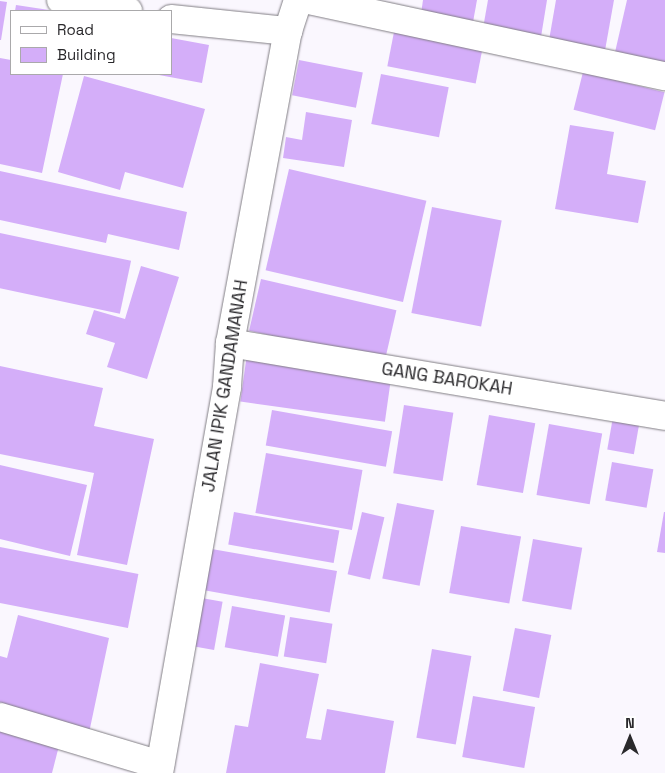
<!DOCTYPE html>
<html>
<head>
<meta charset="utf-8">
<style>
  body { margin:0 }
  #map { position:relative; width:665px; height:773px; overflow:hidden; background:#faf7fe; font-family:"Space Grotesk",sans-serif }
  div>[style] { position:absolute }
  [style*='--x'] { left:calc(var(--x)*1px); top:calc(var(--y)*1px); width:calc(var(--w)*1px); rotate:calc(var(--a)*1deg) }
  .building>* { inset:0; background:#d4aef9; transform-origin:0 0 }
  .roads { filter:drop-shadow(0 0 1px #817e84) drop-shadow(0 0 1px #817e84) }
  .street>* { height:28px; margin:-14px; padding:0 14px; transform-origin:14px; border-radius:14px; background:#fff }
  .secondary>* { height:28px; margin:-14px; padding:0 14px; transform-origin:14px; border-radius:14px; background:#fff }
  span { translate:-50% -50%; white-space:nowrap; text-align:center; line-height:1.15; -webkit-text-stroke:4.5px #fff; paint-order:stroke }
  .street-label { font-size:18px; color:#2a292c }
  .legend { position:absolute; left:10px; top:10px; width:162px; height:65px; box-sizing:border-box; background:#fff; border:1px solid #aaa9ab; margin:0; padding:6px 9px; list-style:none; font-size:15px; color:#2a292c }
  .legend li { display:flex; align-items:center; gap:10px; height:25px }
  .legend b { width:25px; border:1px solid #aaa9ab }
  .north { position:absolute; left:605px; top:713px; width:50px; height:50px; -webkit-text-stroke:4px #fff; paint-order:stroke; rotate:0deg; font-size:14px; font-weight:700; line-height:20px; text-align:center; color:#2a292c }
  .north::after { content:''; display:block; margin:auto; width:18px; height:22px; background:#2a292c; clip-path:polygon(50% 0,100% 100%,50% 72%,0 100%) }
</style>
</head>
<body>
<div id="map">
  <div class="building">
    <div style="clip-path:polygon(423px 0,477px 0,473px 22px,421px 14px)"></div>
    <div style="clip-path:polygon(488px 0,547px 0,540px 43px,482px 34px)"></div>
    <div style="clip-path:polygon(556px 0,614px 0,604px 56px,548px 46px)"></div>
    <div style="clip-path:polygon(627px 0,665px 0,665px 72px,613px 61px)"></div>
    <div style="clip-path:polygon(0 1px,7px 2px,1px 40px,0 40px)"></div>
    <div style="clip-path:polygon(16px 5px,49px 10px,49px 11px,15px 11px)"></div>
    <div style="left:394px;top:32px;width:90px;height:35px;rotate:11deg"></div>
    <div style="clip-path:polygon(171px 38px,209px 45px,202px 83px,159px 75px,171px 74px)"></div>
    <div style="clip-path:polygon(0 58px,11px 60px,11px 74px,63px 74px,42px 173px,0 164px)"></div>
    <div style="left:299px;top:60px;width:65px;height:36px;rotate:11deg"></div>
    <div style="left:583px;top:72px;width:84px;height:39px;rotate:14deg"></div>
    <div style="left:381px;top:74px;width:69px;height:51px;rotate:11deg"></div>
    <div style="clip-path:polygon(84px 76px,205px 109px,183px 188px,125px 172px,120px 190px,58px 172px)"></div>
    <div style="clip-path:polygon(306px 112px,352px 120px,344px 167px,283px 158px,286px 137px,302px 140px)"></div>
    <div style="clip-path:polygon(570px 125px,614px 132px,607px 174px,646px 181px,638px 223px,555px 209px)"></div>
    <div style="left:289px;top:169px;width:141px;height:104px;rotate:13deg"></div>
    <div style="clip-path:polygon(0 171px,187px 212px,179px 250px,108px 234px,106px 243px,0 220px)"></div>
    <div style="left:432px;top:207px;width:71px;height:108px;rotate:11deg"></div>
    <div style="left:0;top:233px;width:134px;height:54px;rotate:12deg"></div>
    <div style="clip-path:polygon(141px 266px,179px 277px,147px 379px,107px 367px,115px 343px,86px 334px,94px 310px,125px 319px)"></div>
    <div style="left:261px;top:279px;width:139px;height:53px;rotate:13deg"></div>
    <div style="left:247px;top:354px;width:146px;height:48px;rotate:8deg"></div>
    <div style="clip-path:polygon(0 366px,103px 388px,94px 426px,154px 439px,127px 565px,77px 555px,94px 473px,0 454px)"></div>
    <div style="left:404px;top:405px;width:50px;height:69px;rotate:9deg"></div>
    <div style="left:272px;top:410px;width:122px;height:36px;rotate:10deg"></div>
    <div style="left:489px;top:415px;width:47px;height:71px;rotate:10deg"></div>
    <div style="left:613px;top:417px;width:27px;height:33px;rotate:10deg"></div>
    <div style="left:549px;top:424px;width:54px;height:72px;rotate:10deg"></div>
    <div style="left:266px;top:453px;width:98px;height:61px;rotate:10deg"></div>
    <div style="left:612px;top:462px;width:42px;height:39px;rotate:10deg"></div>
    <div style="clip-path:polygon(0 465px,87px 485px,70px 556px,0 539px)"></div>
    <div style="left:397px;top:503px;width:38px;height:77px;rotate:11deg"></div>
    <div style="left:234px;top:512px;width:107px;height:33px;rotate:10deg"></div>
    <div style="left:362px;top:512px;width:23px;height:64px;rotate:13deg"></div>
    <div style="clip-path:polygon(664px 512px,665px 512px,665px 553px,657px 552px)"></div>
    <div style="left:461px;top:526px;width:61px;height:68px;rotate:10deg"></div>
    <div style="left:533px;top:539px;width:50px;height:63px;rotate:10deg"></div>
    <div style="left:0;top:547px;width:141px;height:55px;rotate:11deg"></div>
    <div style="left:206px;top:548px;width:133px;height:42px;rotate:10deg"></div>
    <div style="left:196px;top:597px;width:27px;height:49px;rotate:10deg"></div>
    <div style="left:232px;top:606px;width:54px;height:42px;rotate:10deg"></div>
    <div style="clip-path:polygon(18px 615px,109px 638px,89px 733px,0 710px,0 656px,7px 658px)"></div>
    <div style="left:290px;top:617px;width:43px;height:40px;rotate:9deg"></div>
    <div style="left:515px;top:628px;width:37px;height:64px;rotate:11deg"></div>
    <div style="left:432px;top:649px;width:40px;height:90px;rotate:10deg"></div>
    <div style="clip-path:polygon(260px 663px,319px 674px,306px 738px,321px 740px,327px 709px,394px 721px,385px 773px,226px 773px,235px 725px,248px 727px)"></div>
    <div style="left:473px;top:696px;width:63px;height:62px;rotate:10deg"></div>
    <div style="clip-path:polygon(0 722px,61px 738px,52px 773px,0 773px)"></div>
  </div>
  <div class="roads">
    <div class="street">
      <div style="--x:61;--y:0;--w:68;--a:9.3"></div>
      <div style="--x:309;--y:0;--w:364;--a:12.1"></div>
      <div style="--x:171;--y:19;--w:118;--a:5.9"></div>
      <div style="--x:230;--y:343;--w:441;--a:9.5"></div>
      <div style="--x:0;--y:717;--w:167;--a:16.7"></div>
    </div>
    <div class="secondary">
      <div style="--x:159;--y:773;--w:392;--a:-80"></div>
      <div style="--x:227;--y:387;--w:44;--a:-86.1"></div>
      <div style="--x:230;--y:343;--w:317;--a:-79.5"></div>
      <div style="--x:288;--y:31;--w:33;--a:-72"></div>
    </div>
  </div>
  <div class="street-label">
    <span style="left:447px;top:379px;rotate:9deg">GANG BAROKAH</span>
    <span style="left:225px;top:386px;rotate:-81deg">JALAN IPIK GANDAMANAH</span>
  </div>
  <ul class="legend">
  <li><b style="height:6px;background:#fff"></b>Road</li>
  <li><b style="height:14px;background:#d4aef9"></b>Building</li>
  </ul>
  <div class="north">N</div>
</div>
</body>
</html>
